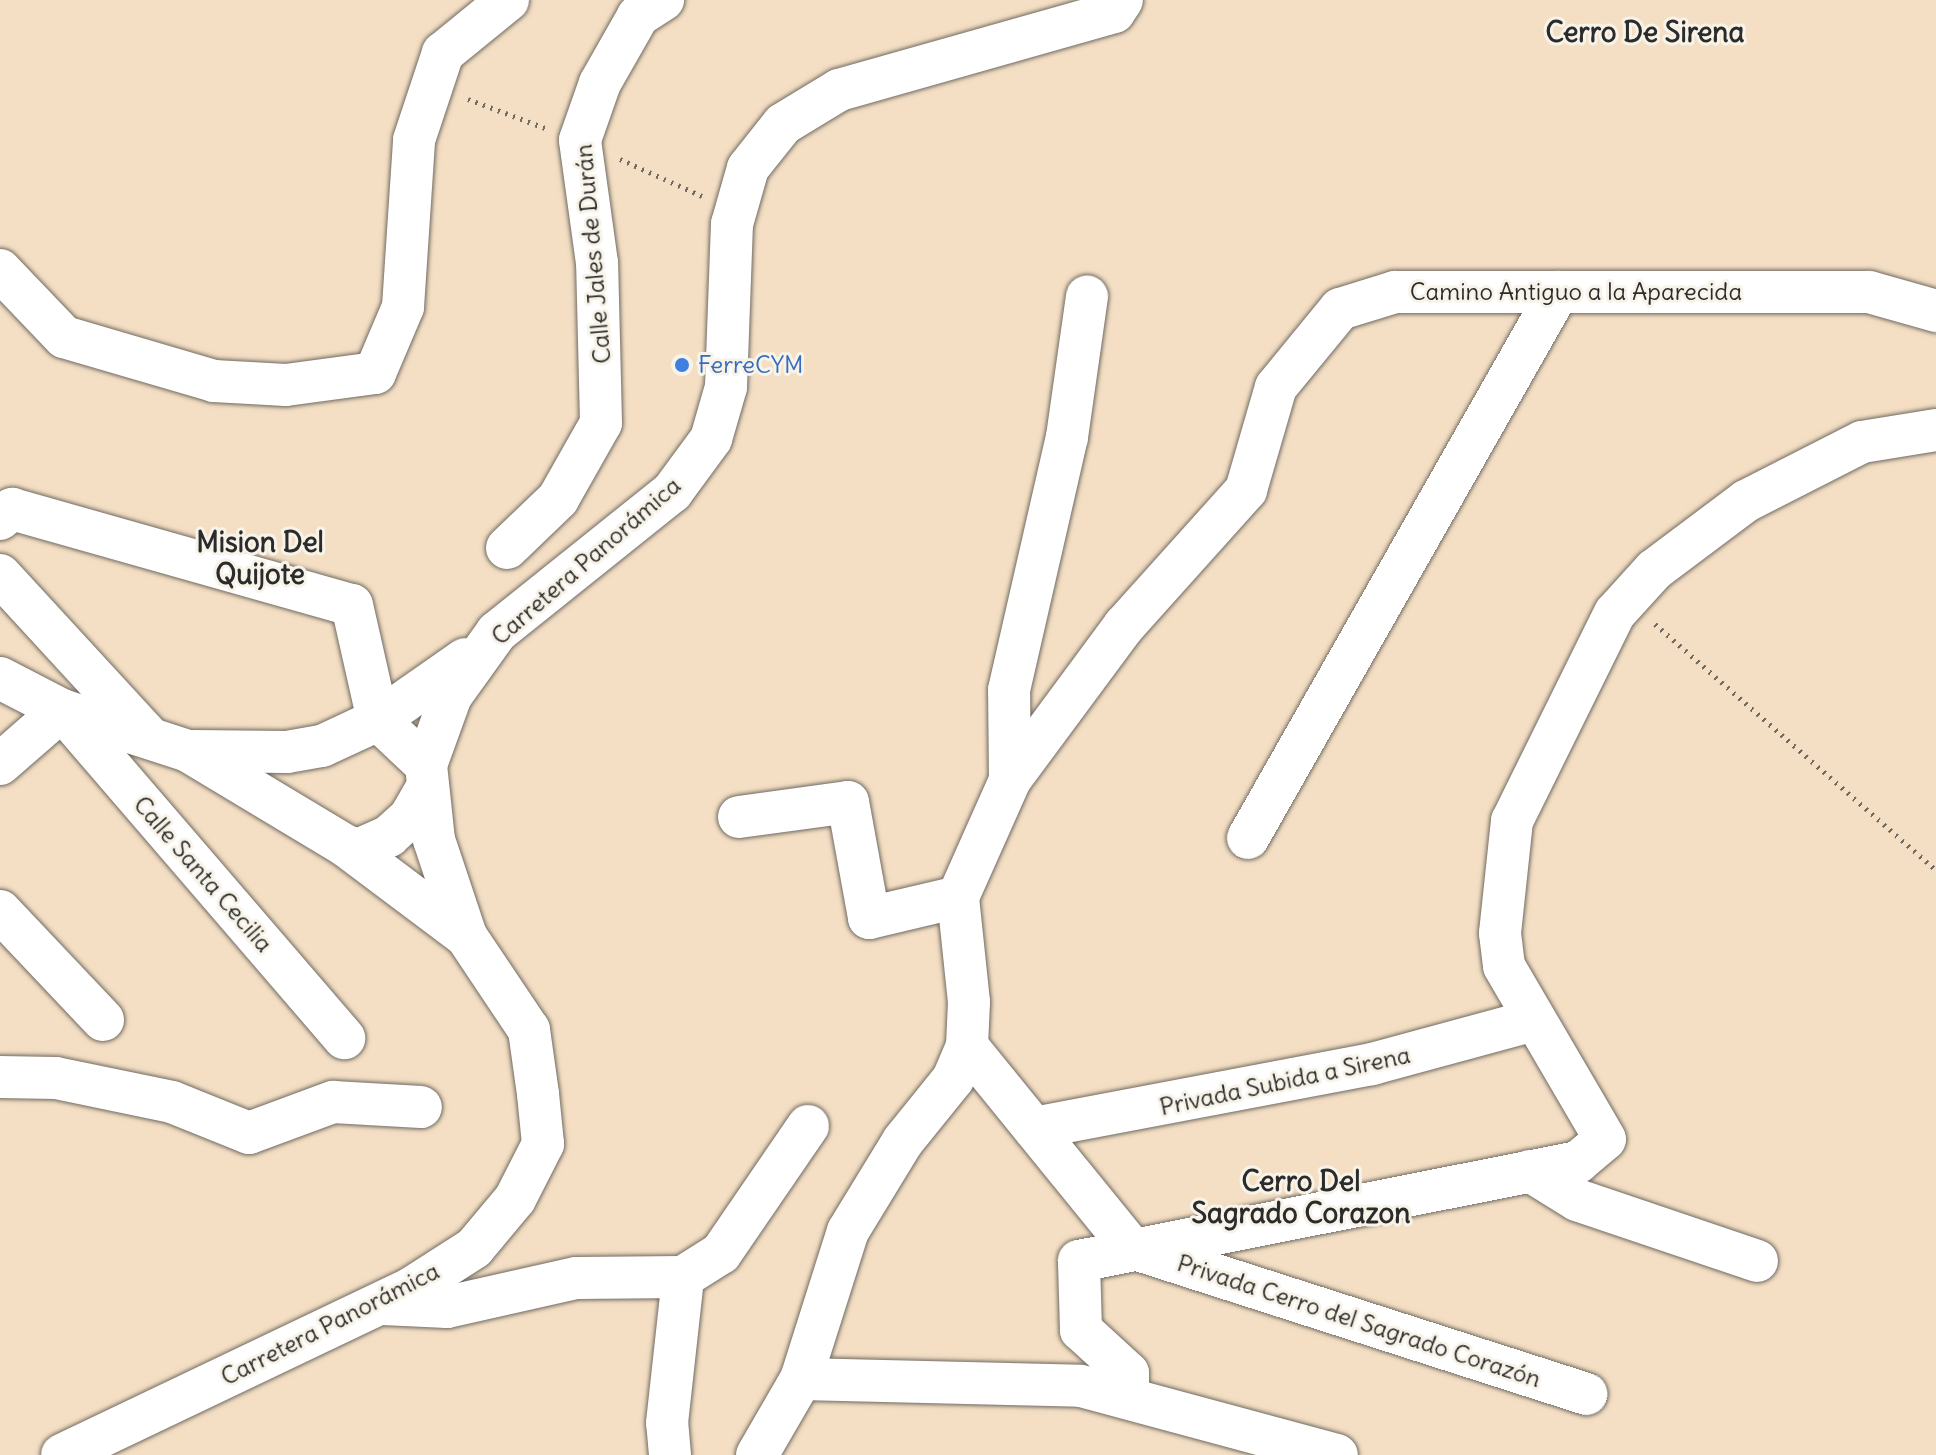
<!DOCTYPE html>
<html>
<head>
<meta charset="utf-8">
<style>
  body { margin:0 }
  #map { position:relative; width:1936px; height:1455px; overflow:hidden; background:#f4dfc4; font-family:Delius,sans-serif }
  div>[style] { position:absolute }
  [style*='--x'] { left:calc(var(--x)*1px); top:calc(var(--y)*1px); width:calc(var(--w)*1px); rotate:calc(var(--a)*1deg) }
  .path>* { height:5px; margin-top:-2.5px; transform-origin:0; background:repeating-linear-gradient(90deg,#716a61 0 2px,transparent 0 8px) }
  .roads { filter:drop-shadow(0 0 2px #716a61) drop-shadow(0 0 2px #716a61) }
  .minor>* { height:42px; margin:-21px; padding:0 21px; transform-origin:21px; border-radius:21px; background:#fff }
  .dots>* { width:22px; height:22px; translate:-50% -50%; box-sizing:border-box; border:4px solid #f7f3e8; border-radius:50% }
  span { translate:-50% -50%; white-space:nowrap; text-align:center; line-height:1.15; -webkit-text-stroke:6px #f7f3e8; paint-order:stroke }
  .street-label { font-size:24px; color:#2b2b2b }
  .shop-label { font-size:24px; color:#366cbe }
  .left { translate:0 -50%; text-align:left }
  .quarter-label { font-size:28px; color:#2b2b2b; font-weight:700 }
</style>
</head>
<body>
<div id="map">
  <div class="path">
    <div style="--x:468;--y:99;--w:85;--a:20.6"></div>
    <div style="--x:620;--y:159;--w:90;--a:24.3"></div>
    <div style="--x:1655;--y:624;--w:373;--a:41.2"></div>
  </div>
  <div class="roads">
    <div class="minor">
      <div style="--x:0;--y:270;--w:93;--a:46.3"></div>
      <div style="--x:64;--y:337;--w:156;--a:16.3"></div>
      <div style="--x:214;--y:381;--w:72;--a:3.2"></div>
      <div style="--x:286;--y:385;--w:90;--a:-7.7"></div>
      <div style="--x:375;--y:373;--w:72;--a:-67"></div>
      <div style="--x:403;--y:307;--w:167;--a:-86.2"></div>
      <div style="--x:414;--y:140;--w:92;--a:-71.6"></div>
      <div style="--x:443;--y:53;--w:84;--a:-39.2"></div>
      <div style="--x:0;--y:519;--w:16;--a:-40"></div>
      <div style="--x:12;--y:509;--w:353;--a:15.8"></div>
      <div style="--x:352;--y:605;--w:118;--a:77.3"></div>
      <div style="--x:378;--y:720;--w:66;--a:43.2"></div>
      <div style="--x:507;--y:548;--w:71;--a:-43.9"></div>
      <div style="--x:558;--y:499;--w:87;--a:-60.5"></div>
      <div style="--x:601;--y:423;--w:160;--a:-91.4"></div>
      <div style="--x:597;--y:263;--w:124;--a:-97.9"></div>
      <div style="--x:580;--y:140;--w:60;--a:-70.7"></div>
      <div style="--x:600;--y:83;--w:77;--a:-60.4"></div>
      <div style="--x:638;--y:16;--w:30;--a:-33"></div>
      <div style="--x:0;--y:575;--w:217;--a:47.4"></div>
      <div style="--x:0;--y:678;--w:70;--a:27.3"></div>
      <div style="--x:62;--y:710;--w:133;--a:18"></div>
      <div style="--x:188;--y:751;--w:184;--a:31"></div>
      <div style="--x:346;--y:846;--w:150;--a:36.9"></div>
      <div style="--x:194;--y:751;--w:93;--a:0.6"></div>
      <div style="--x:287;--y:752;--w:36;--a:-10"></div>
      <div style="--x:322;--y:746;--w:62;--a:-24.9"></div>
      <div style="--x:378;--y:720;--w:106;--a:-35"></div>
      <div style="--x:0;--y:764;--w:82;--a:-41.1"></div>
      <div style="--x:62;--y:710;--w:433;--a:49.3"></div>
      <div style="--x:1010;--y:780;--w:90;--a:-90.6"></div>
      <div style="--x:1009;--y:690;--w:260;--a:-77.1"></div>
      <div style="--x:1067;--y:437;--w:142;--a:-81.9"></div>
      <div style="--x:739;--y:817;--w:110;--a:-7.8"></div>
      <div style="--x:848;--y:802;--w:118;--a:79.7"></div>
      <div style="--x:869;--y:918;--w:91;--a:-13.3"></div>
      <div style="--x:1248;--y:838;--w:628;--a:-60.41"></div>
      <div style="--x:346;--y:846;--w:13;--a:18"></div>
      <div style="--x:358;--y:850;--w:34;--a:-24"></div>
      <div style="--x:389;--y:836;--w:28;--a:-42"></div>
      <div style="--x:410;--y:817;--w:34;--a:-60"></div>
      <div style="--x:0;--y:911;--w:150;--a:46.6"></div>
      <div style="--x:967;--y:1046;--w:260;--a:50.9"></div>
      <div style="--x:0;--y:1077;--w:56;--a:1"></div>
      <div style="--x:56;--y:1078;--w:118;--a:11.7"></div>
      <div style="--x:172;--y:1102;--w:83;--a:21.9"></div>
      <div style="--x:249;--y:1133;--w:90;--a:-20.3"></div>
      <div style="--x:333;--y:1102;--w:88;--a:3.3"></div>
      <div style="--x:1034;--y:1128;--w:344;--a:-10.7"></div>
      <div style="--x:1372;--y:1064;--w:168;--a:-15.2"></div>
      <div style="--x:1530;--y:1171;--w:55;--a:31.7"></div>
      <div style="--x:1577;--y:1200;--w:190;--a:18.7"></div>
      <div style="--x:1138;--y:1250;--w:471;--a:17.8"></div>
      <div style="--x:383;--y:1304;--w:64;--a:2.7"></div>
      <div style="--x:447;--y:1307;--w:132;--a:-12.7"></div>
      <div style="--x:576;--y:1278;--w:107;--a:-0.5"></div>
      <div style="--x:683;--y:1277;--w:45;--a:-32.3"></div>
      <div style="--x:721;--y:1253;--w:154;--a:-55.6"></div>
      <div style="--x:801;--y:1379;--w:280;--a:1.4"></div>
      <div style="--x:1081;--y:1386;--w:265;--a:15.1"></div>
      <div style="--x:1128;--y:1395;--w:22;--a:-90"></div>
      <div style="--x:1128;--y:1373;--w:64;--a:-137.5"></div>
      <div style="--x:1081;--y:1330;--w:69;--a:-91.7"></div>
      <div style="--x:1079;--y:1261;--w:509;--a:-11.22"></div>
      <div style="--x:1578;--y:1162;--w:35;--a:-40"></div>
      <div style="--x:1605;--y:1139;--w:200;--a:-120.3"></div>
      <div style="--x:1504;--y:966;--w:33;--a:-97"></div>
      <div style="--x:1500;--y:933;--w:113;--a:-83.9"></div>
      <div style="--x:1512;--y:821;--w:232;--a:-63.7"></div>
      <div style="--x:1615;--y:613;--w:58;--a:-47.8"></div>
      <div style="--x:1654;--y:570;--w:115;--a:-36.9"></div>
      <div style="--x:1746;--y:501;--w:130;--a:-27"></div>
      <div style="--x:1862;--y:442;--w:75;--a:-9.2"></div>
      <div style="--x:62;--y:1455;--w:386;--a:-25.5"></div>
      <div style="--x:410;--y:1289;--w:76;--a:-32.6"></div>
      <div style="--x:474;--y:1248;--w:64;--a:-50.1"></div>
      <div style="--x:515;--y:1199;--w:62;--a:-63"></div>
      <div style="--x:543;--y:1144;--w:50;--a:-95.7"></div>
      <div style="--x:538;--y:1094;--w:65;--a:-98"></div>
      <div style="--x:529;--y:1030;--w:113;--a:-123.8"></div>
      <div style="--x:466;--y:936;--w:101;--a:-108.4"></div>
      <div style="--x:434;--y:840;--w:75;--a:-96.1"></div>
      <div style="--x:426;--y:765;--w:73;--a:-70.1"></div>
      <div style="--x:451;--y:696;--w:79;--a:-54.3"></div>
      <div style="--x:497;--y:632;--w:224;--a:-38.7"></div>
      <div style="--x:672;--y:492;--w:66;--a:-53.7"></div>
      <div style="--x:711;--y:439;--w:54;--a:-73.9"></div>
      <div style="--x:726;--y:387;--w:163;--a:-87.9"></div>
      <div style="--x:732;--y:224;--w:58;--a:-74.1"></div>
      <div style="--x:748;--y:168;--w:56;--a:-51.5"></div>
      <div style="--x:783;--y:124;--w:66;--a:-31.3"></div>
      <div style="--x:839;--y:90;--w:286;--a:-15.8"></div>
      <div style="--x:1114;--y:12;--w:14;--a:-56"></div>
      <div style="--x:670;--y:1455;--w:32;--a:-95"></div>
      <div style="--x:667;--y:1423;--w:147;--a:-83.7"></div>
      <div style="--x:757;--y:1455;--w:88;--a:-59.9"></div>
      <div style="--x:801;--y:1379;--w:155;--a:-72.4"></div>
      <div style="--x:848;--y:1231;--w:105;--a:-58.6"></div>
      <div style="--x:903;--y:1141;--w:80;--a:-51.1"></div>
      <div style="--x:953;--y:1079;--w:36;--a:-67"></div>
      <div style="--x:967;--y:1046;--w:44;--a:-87.4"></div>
      <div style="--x:969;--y:1002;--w:106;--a:-96"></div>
      <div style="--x:958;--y:897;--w:128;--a:-66"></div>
      <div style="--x:1010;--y:780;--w:192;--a:-53.5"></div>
      <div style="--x:1124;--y:626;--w:183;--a:-48.1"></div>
      <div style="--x:1246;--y:490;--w:107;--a:-73.8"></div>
      <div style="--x:1276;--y:387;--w:101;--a:-50.6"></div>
      <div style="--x:1340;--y:309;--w:58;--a:-17.2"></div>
      <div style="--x:1395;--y:292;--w:474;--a:0"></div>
      <div style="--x:1869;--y:292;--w:70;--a:15.8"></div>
    </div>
  </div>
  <div class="dots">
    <div style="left:682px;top:365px;background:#3f7fe0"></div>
  </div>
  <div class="street-label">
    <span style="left:593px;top:254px;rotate:-95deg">Calle Jales de Durán</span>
    <span style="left:1576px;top:292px">Camino Antiguo a la Aparecida</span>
    <span style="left:586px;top:561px;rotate:-41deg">Carretera Panorámica</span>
    <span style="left:203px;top:874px;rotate:49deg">Calle Santa Cecilia</span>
    <span style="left:1285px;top:1081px;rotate:-12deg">Privada Subida a Sirena</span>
    <span style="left:1359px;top:1321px;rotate:18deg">Privada Cerro del Sagrado Corazón</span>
    <span style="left:330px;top:1324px;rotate:-27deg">Carretera Panorámica</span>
  </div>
  <div class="shop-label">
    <span class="left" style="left:698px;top:365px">FerreCYM</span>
  </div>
  <div class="quarter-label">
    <span style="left:1645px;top:32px">Cerro De Sirena</span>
    <span style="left:260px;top:558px">Mision Del<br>Quijote</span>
    <span style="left:1301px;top:1197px">Cerro Del<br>Sagrado Corazon</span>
  </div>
</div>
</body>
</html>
